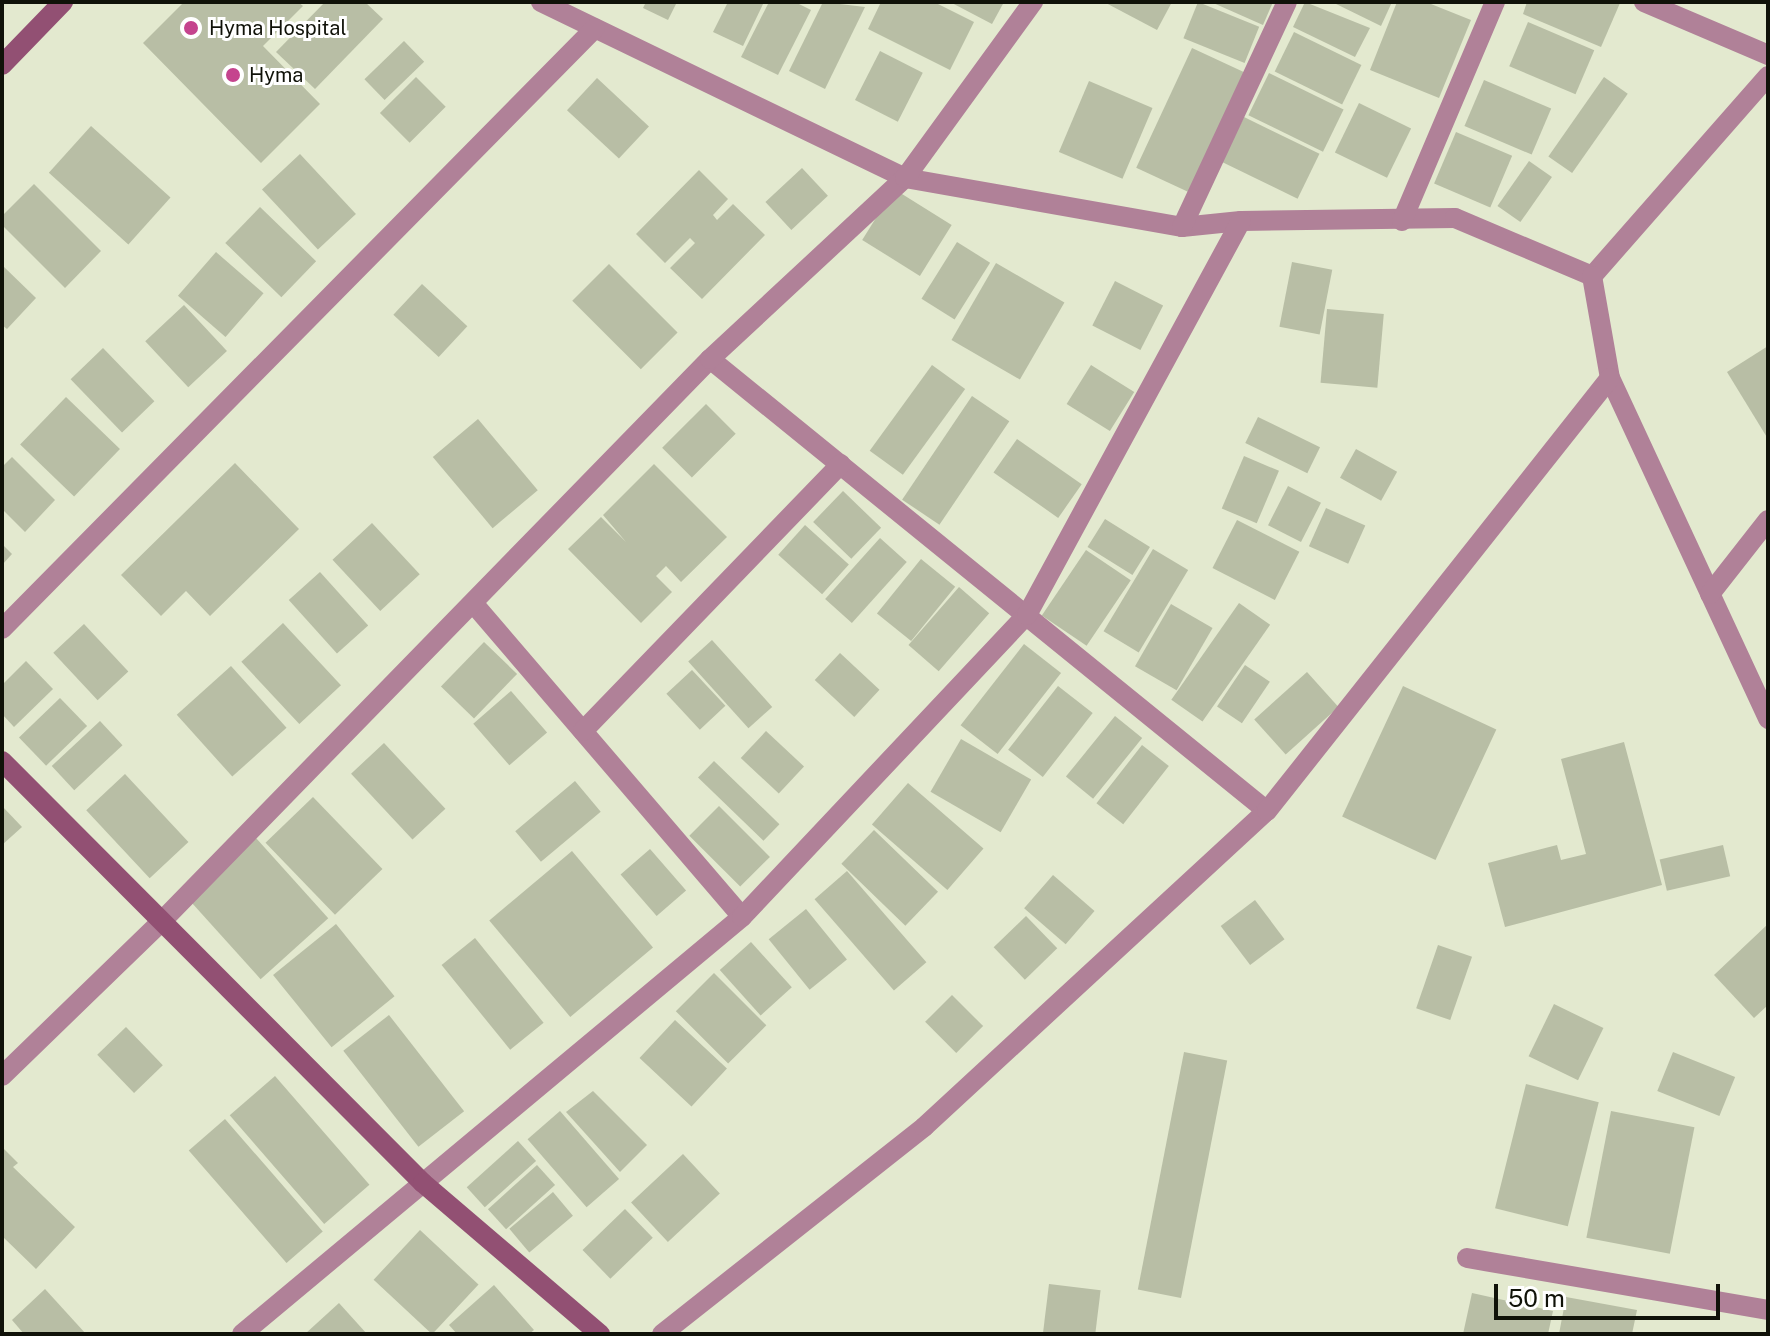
<!DOCTYPE html>
<html>
<head>
<meta charset="utf-8">
<style>
  body { margin:0 }
  #map { position:relative; width:1770px; height:1336px; overflow:hidden; background:#e3e9cf; font-family:"Public Sans",sans-serif }
  div>[style] { position:absolute }
  [style*='--x'] { left:calc(var(--x)*1px); top:calc(var(--y)*1px); width:calc(var(--w)*1px); rotate:calc(var(--a)*1deg) }
  .building>* { inset:0; background:#b8bea5; transform-origin:0 0 }
  .street>* { height:20px; margin:-10px; padding:0 10px; transform-origin:10px; border-radius:10px; background:#b08198 }
  .secondary>* { height:20px; margin:-10px; padding:0 10px; transform-origin:10px; border-radius:10px; background:#925073 }
  .dots>* { width:22px; height:22px; translate:-50% -50%; box-sizing:border-box; border:4px solid #fff; border-radius:50% }
  span { translate:-50% -50%; white-space:nowrap; text-align:center; line-height:1.15; -webkit-text-stroke:6px #fff; paint-order:stroke }
  .poi-label { font-size:20px; color:#101209 }
  .left { translate:0 -50%; text-align:left }
  .frame { position:absolute; inset:0; border:4px solid #101209; pointer-events:none }
  .scale { position:absolute; left:1494px; top:1284px; width:226px; height:36px; box-sizing:border-box; border:4px solid #101209; border-top:0; padding-left:10px; font-size:24px; line-height:28px; white-space:nowrap; color:#101209; -webkit-text-stroke:6px #fff; paint-order:stroke }
</style>
</head>
<body>
<div id="map">
  <div class="building">
    <div style="clip-path:polygon(184px 2px,298px 2px,303px 6px,263px 46px,320px 104px,261px 163px,143px 43px)"></div>
    <div style="clip-path:polygon(325px 2px,365px 2px,383px 19px,315px 89px,276px 52px)"></div>
    <div style="clip-path:polygon(646px 2px,677px 2px,668px 20px,643px 8px)"></div>
    <div style="clip-path:polygon(728px 2px,764px 2px,743px 46px,713px 32px)"></div>
    <div style="clip-path:polygon(769px 2px,795px 2px,811px 10px,778px 75px,741px 57px)"></div>
    <div style="clip-path:polygon(823px 2px,865px 7px,825px 89px,789px 71px)"></div>
    <div style="clip-path:polygon(881px 2px,934px 2px,974px 22px,950px 70px,868px 29px)"></div>
    <div style="clip-path:polygon(950px 2px,1004px 2px,992px 24px)"></div>
    <div style="clip-path:polygon(1104px 2px,1172px 2px,1157px 30px)"></div>
    <div style="left:1198px;top:2px;width:66px;height:39px;rotate:22deg"></div>
    <div style="clip-path:polygon(1211px 2px,1273px 2px,1263px 25px)"></div>
    <div style="clip-path:polygon(1305px 2px,1370px 28px,1355px 57px,1293px 27px)"></div>
    <div style="clip-path:polygon(1332px 2px,1392px 2px,1381px 26px)"></div>
    <div style="clip-path:polygon(1397px 2px,1426px 2px,1471px 20px,1439px 98px,1370px 70px)"></div>
    <div style="clip-path:polygon(1527px 2px,1618px 2px,1620px 3px,1601px 47px,1523px 14px)"></div>
    <div style="left:1528px;top:22px;width:72px;height:48px;rotate:23deg"></div>
    <div style="left:1294px;top:32px;width:75px;height:44px;rotate:26deg"></div>
    <div style="left:404px;top:41px;width:29px;height:55px;rotate:46deg"></div>
    <div style="left:1192px;top:48px;width:60px;height:132px;rotate:25deg"></div>
    <div style="left:880px;top:51px;width:48px;height:55px;rotate:27deg"></div>
    <div style="left:1269px;top:73px;width:83px;height:47px;rotate:26deg"></div>
    <div style="left:416px;top:77px;width:42px;height:51px;rotate:45deg"></div>
    <div style="left:1604px;top:77px;width:29px;height:97px;rotate:35deg"></div>
    <div style="left:597px;top:78px;width:71px;height:44px;rotate:43deg"></div>
    <div style="left:1484px;top:80px;width:73px;height:50px;rotate:23deg"></div>
    <div style="left:1089px;top:81px;width:69px;height:77px;rotate:23deg"></div>
    <div style="left:1359px;top:103px;width:58px;height:55px;rotate:26deg"></div>
    <div style="left:1244px;top:117px;width:84px;height:50px;rotate:26deg"></div>
    <div style="left:91px;top:126px;width:107px;height:63px;rotate:42deg"></div>
    <div style="left:1456px;top:132px;width:61px;height:56px;rotate:23deg"></div>
    <div style="left:300px;top:154px;width:82px;height:52px;rotate:47deg"></div>
    <div style="left:1529px;top:161px;width:28px;height:55px;rotate:35deg"></div>
    <div style="left:802px;top:168px;width:38px;height:50px;rotate:47deg"></div>
    <div style="clip-path:polygon(699px 170px,728px 199px,713px 215px,717px 220px,733px 204px,765px 235px,702px 299px,670px 268px,695px 243px,690px 238px,665px 263px,636px 234px)"></div>
    <div style="clip-path:polygon(34px 184px,101px 251px,65px 288px,2px 225px,2px 216px)"></div>
    <div style="left:894px;top:189px;width:68px;height:60px;rotate:32deg"></div>
    <div style="left:260px;top:207px;width:78px;height:50px;rotate:44deg"></div>
    <div style="left:957px;top:242px;width:39px;height:67px;rotate:32deg"></div>
    <div style="left:216px;top:252px;width:63px;height:58px;rotate:41deg"></div>
    <div style="left:1292px;top:262px;width:41px;height:66px;rotate:11deg"></div>
    <div style="left:996px;top:263px;width:79px;height:89px;rotate:30deg"></div>
    <div style="left:609px;top:264px;width:97px;height:52px;rotate:45deg"></div>
    <div style="clip-path:polygon(2px 265px,36px 298px,7px 329px,2px 325px)"></div>
    <div style="left:1115px;top:281px;width:54px;height:50px;rotate:27deg"></div>
    <div style="left:422px;top:284px;width:62px;height:42px;rotate:43deg"></div>
    <div style="left:184px;top:305px;width:63px;height:53px;rotate:47deg"></div>
    <div style="left:1327px;top:309px;width:57px;height:74px;rotate:5deg"></div>
    <div style="clip-path:polygon(1768px 346px,1768px 439px,1727px 372px)"></div>
    <div style="left:103px;top:348px;width:74px;height:45px;rotate:46deg"></div>
    <div style="left:932px;top:365px;width:41px;height:106px;rotate:36deg"></div>
    <div style="left:1091px;top:365px;width:51px;height:46px;rotate:32deg"></div>
    <div style="left:972px;top:396px;width:45px;height:125px;rotate:34deg"></div>
    <div style="left:66px;top:397px;width:75px;height:66px;rotate:44deg"></div>
    <div style="left:706px;top:404px;width:42px;height:62px;rotate:45deg"></div>
    <div style="left:1258px;top:417px;width:69px;height:29px;rotate:26deg"></div>
    <div style="left:478px;top:419px;width:93px;height:59px;rotate:50deg"></div>
    <div style="left:1017px;top:439px;width:79px;height:41px;rotate:35deg"></div>
    <div style="left:1356px;top:449px;width:47px;height:33px;rotate:29deg"></div>
    <div style="left:1244px;top:456px;width:38px;height:57px;rotate:23deg"></div>
    <div style="clip-path:polygon(12px 457px,55px 500px,25px 532px,2px 509px,2px 467px)"></div>
    <div style="clip-path:polygon(235px 463px,299px 529px,210px 616px,186px 591px,161px 616px,121px 575px)"></div>
    <div style="clip-path:polygon(654px 464px,727px 537px,681px 582px,666px 566px,656px 576px,672px 592px,641px 623px,568px 549px,601px 517px,626px 542px,603px 515px)"></div>
    <div style="left:1288px;top:486px;width:37px;height:44px;rotate:27deg"></div>
    <div style="left:843px;top:491px;width:53px;height:43px;rotate:44deg"></div>
    <div style="left:1326px;top:508px;width:43px;height:42px;rotate:24deg"></div>
    <div style="left:1105px;top:519px;width:53px;height:33px;rotate:32deg"></div>
    <div style="left:1237px;top:520px;width:70px;height:54px;rotate:27deg"></div>
    <div style="left:372px;top:523px;width:70px;height:54px;rotate:47deg"></div>
    <div style="left:805px;top:525px;width:59px;height:40px;rotate:42deg"></div>
    <div style="left:880px;top:538px;width:36px;height:82px;rotate:42deg"></div>
    <div style="clip-path:polygon(2px 544px,12px 554px,2px 565px)"></div>
    <div style="left:1153px;top:549px;width:41px;height:96px;rotate:31deg"></div>
    <div style="left:1086px;top:550px;width:54px;height:79px;rotate:34deg"></div>
    <div style="left:921px;top:559px;width:44px;height:70px;rotate:39deg"></div>
    <div style="left:320px;top:572px;width:72px;height:42px;rotate:48deg"></div>
    <div style="left:959px;top:587px;width:40px;height:77px;rotate:41deg"></div>
    <div style="left:1239px;top:603px;width:38px;height:118px;rotate:35deg"></div>
    <div style="left:1171px;top:604px;width:48px;height:72px;rotate:30deg"></div>
    <div style="left:283px;top:623px;width:85px;height:57px;rotate:47deg"></div>
    <div style="left:84px;top:624px;width:65px;height:42px;rotate:47deg"></div>
    <div style="left:712px;top:640px;width:90px;height:32px;rotate:48deg"></div>
    <div style="left:484px;top:642px;width:46px;height:62px;rotate:44deg"></div>
    <div style="left:1024px;top:644px;width:47px;height:103px;rotate:38deg"></div>
    <div style="left:840px;top:653px;width:54px;height:37px;rotate:43deg"></div>
    <div style="clip-path:polygon(26px 661px,53px 689px,14px 727px,2px 714px,2px 685px)"></div>
    <div style="left:1245px;top:665px;width:30px;height:50px;rotate:34deg"></div>
    <div style="left:231px;top:666px;width:83px;height:73px;rotate:48deg"></div>
    <div style="left:692px;top:670px;width:49px;height:35px;rotate:47deg"></div>
    <div style="left:1307px;top:672px;width:47px;height:71px;rotate:48deg"></div>
    <div style="left:1058px;top:686px;width:44px;height:81px;rotate:38deg"></div>
    <div style="left:1403px;top:686px;width:103px;height:144px;rotate:25deg"></div>
    <div style="left:511px;top:691px;width:55px;height:50px;rotate:49deg"></div>
    <div style="left:60px;top:698px;width:39px;height:57px;rotate:46deg"></div>
    <div style="left:1115px;top:716px;width:35px;height:78px;rotate:39deg"></div>
    <div style="left:100px;top:721px;width:33px;height:66px;rotate:47deg"></div>
    <div style="left:766px;top:731px;width:52px;height:37px;rotate:43deg"></div>
    <div style="left:961px;top:739px;width:81px;height:61px;rotate:30deg"></div>
    <div style="clip-path:polygon(1624px 742px,1662px 885px,1505px 927px,1488px 863px,1557px 845px,1561px 860px,1586px 854px,1561px 759px)"></div>
    <div style="left:384px;top:743px;width:90px;height:45px;rotate:47deg"></div>
    <div style="left:1142px;top:745px;width:34px;height:74px;rotate:38deg"></div>
    <div style="left:714px;top:761px;width:91px;height:23px;rotate:44deg"></div>
    <div style="left:125px;top:774px;width:93px;height:53px;rotate:47deg"></div>
    <div style="left:575px;top:781px;width:40px;height:78px;rotate:50deg"></div>
    <div style="left:908px;top:783px;width:100px;height:55px;rotate:41deg"></div>
    <div style="left:313px;top:797px;width:100px;height:66px;rotate:46deg"></div>
    <div style="clip-path:polygon(2px 806px,22px 827px,2px 845px)"></div>
    <div style="left:719px;top:806px;width:72px;height:42px;rotate:45deg"></div>
    <div style="left:874px;top:830px;width:89px;height:47px;rotate:44deg"></div>
    <div style="left:256px;top:838px;width:108px;height:91px;rotate:48deg"></div>
    <div style="left:1723px;top:845px;width:32px;height:65px;rotate:77deg"></div>
    <div style="left:650px;top:849px;width:55px;height:39px;rotate:49deg"></div>
    <div style="left:572px;top:851px;width:126px;height:108px;rotate:50deg"></div>
    <div style="left:847px;top:871px;width:121px;height:43px;rotate:49deg"></div>
    <div style="left:1053px;top:875px;width:55px;height:44px;rotate:41deg"></div>
    <div style="left:1255px;top:900px;width:49px;height:43px;rotate:53deg"></div>
    <div style="left:806px;top:909px;width:65px;height:48px;rotate:51deg"></div>
    <div style="left:1026px;top:916px;width:45px;height:45px;rotate:46deg"></div>
    <div style="left:336px;top:924px;width:93px;height:81px;rotate:51deg"></div>
    <div style="clip-path:polygon(1768px 924px,1768px 1005px,1754px 1018px,1714px 975px)"></div>
    <div style="left:475px;top:938px;width:109px;height:43px;rotate:51deg"></div>
    <div style="left:751px;top:942px;width:61px;height:42px;rotate:48deg"></div>
    <div style="left:1438px;top:945px;width:36px;height:67px;rotate:19deg"></div>
    <div style="left:714px;top:973px;width:74px;height:54px;rotate:45deg"></div>
    <div style="left:952px;top:995px;width:44px;height:38px;rotate:45deg"></div>
    <div style="left:1554px;top:1004px;width:55px;height:58px;rotate:26deg"></div>
    <div style="left:389px;top:1015px;width:122px;height:58px;rotate:52deg"></div>
    <div style="left:675px;top:1020px;width:71px;height:52px;rotate:43deg"></div>
    <div style="left:126px;top:1027px;width:53px;height:40px;rotate:46deg"></div>
    <div style="left:1184px;top:1052px;width:44px;height:242px;rotate:11deg"></div>
    <div style="left:1673px;top:1052px;width:67px;height:42px;rotate:22deg"></div>
    <div style="left:275px;top:1076px;width:144px;height:60px;rotate:49deg"></div>
    <div style="left:1526px;top:1084px;width:75px;height:128px;rotate:14deg"></div>
    <div style="clip-path:polygon(593px 1091px,647px 1145px,620px 1172px,566px 1112px)"></div>
    <div style="left:560px;top:1111px;width:90px;height:43px;rotate:49deg"></div>
    <div style="left:1611px;top:1111px;width:85px;height:129px;rotate:11deg"></div>
    <div style="left:225px;top:1119px;width:149px;height:48px;rotate:49deg"></div>
    <div style="left:518px;top:1141px;width:27px;height:69px;rotate:48deg"></div>
    <div style="clip-path:polygon(2px 1147px,18px 1163px,13px 1167px,75px 1227px,36px 1269px,2px 1236px)"></div>
    <div style="left:683px;top:1154px;width:54px;height:71px;rotate:47deg"></div>
    <div style="left:537px;top:1165px;width:27px;height:66px;rotate:48deg"></div>
    <div style="left:553px;top:1192px;width:31px;height:57px;rotate:50deg"></div>
    <div style="left:625px;top:1209px;width:40px;height:59px;rotate:46deg"></div>
    <div style="left:420px;top:1230px;width:80px;height:68px;rotate:43deg"></div>
    <div style="left:1049px;top:1284px;width:52px;height:50px;rotate:7deg"></div>
    <div style="clip-path:polygon(494px 1285px,534px 1330px,529px 1334px,457px 1334px,449px 1325px)"></div>
    <div style="clip-path:polygon(45px 1289px,86px 1334px,24px 1334px,12px 1320px)"></div>
    <div style="clip-path:polygon(1472px 1293px,1553px 1311px,1548px 1334px,1463px 1334px)"></div>
    <div style="clip-path:polygon(1566px 1297px,1637px 1310px,1632px 1334px,1559px 1334px)"></div>
    <div style="clip-path:polygon(339px 1303px,367px 1334px,305px 1334px)"></div>
  </div>
  <div class="street">
    <div style="--x:541;--y:2;--w:404;--a:25.8"></div>
    <div style="--x:905;--y:178;--w:281;--a:10"></div>
    <div style="--x:1182;--y:227;--w:59;--a:-5.8"></div>
    <div style="--x:1241;--y:221;--w:214;--a:-0.8"></div>
    <div style="--x:1455;--y:218;--w:149;--a:22.9"></div>
    <div style="--x:1644;--y:2;--w:135;--a:23.1"></div>
    <div style="--x:1768;--y:76;--w:266;--a:131.3"></div>
    <div style="--x:1592;--y:276;--w:104;--a:80"></div>
    <div style="--x:1610;--y:378;--w:376;--a:65.1"></div>
    <div style="--x:1402;--y:221;--w:238;--a:-67"></div>
    <div style="--x:1182;--y:227;--w:248;--a:-65"></div>
    <div style="--x:710;--y:359;--w:717;--a:39.06"></div>
    <div style="--x:1710;--y:594;--w:94;--a:-51.9"></div>
    <div style="--x:473;--y:603;--w:413;--a:49.4"></div>
    <div style="--x:2;--y:629;--w:844;--a:-45.38"></div>
    <div style="--x:583;--y:731;--w:371;--a:-46"></div>
    <div style="--x:2;--y:1076;--w:221;--a:-44.1"></div>
    <div style="--x:161;--y:922;--w:786;--a:-45.72"></div>
    <div style="--x:710;--y:359;--w:266;--a:-42.9"></div>
    <div style="--x:905;--y:178;--w:218;--a:-54"></div>
    <div style="--x:1467;--y:1258;--w:305;--a:9.8"></div>
    <div style="--x:242;--y:1334;--w:651;--a:-39.83"></div>
    <div style="--x:742;--y:917;--w:415;--a:-46.7"></div>
    <div style="--x:1027;--y:615;--w:448;--a:-61.5"></div>
    <div style="--x:662;--y:1334;--w:334;--a:-38.3"></div>
    <div style="--x:924;--y:1127;--w:466;--a:-42.7"></div>
    <div style="--x:1267;--y:811;--w:552;--a:-51.62"></div>
  </div>
  <div class="secondary">
    <div style="--x:2;--y:65;--w:88;--a:-45.9"></div>
    <div style="--x:2;--y:761;--w:596;--a:45.07"></div>
    <div style="--x:423;--y:1183;--w:233;--a:40.5"></div>
  </div>
  <div class="dots">
    <div style="left:191px;top:28px;background:#c5448e"></div>
    <div style="left:233px;top:75px;background:#c5448e"></div>
  </div>
  <div class="poi-label">
    <span class="left" style="left:209px;top:28px">Hyma Hospital</span>
    <span class="left" style="left:249px;top:75px">Hyma</span>
  </div>
  <div class="frame"></div>
  <div class="scale">50 m</div>
</div>
</body>
</html>
